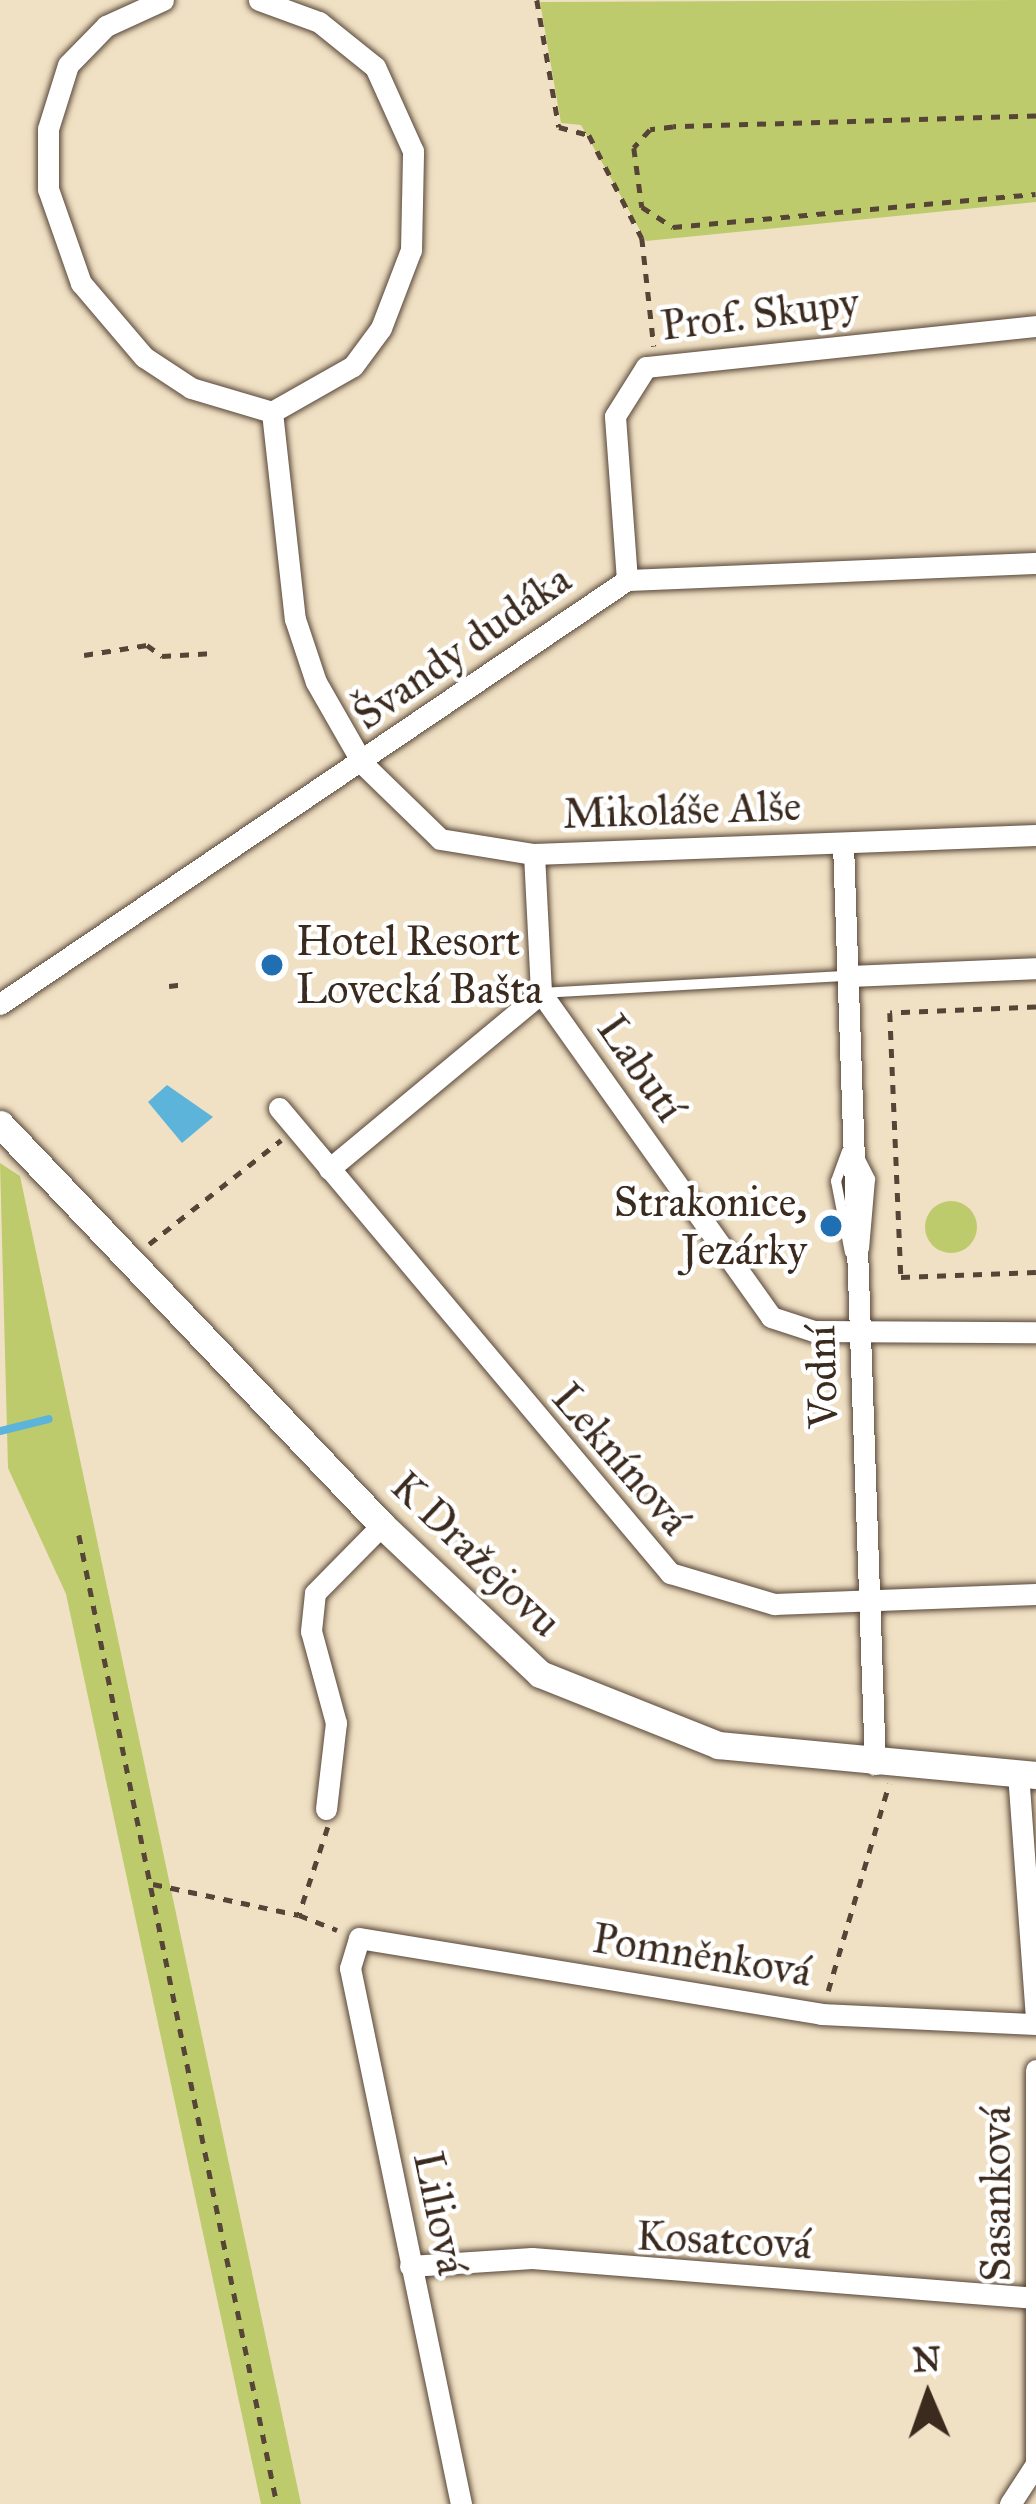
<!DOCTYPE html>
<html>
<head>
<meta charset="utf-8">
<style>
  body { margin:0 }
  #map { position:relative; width:1036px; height:2504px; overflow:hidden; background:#f1e1c4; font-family:"IM FELL Great Primer",serif }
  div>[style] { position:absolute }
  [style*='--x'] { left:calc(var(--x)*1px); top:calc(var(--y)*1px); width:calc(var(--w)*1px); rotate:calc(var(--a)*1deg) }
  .green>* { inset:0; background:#bdcb6d }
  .round { border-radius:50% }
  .water>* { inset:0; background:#5db4da }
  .stream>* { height:8px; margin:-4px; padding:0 4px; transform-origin:4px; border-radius:4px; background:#5db4da }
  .path>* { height:4.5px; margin-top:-2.25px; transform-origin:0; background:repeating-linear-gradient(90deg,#564537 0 9px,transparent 0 18px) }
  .roads { filter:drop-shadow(0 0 3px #564537) drop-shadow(0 0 3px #564537) }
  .service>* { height:10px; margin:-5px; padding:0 5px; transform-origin:5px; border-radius:5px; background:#fff }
  .minor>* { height:21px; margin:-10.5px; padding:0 10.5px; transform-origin:10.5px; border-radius:10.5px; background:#fff }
  .tertiary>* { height:27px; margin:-13.5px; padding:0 13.5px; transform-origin:13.5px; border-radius:13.5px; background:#fff }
  .dots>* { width:33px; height:33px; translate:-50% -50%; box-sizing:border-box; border:6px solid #fff; border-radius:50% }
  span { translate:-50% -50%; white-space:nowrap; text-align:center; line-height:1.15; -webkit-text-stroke:9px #fff; paint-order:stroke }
  .street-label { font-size:42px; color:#3b2a1e }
  .poi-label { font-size:42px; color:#3b2a1e }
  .left { translate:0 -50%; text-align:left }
  .right { translate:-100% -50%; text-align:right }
  .north { position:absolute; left:868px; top:2336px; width:120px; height:120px; -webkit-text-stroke:9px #fff; paint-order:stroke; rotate:358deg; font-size:33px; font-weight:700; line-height:48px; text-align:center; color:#3b2a1e }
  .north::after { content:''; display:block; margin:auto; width:42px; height:54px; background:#3b2a1e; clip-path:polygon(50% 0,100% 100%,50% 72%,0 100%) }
</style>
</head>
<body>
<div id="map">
  <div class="green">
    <div style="clip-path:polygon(1036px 0,1036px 202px,646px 241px,581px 125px,561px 123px,540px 2px)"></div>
    <div style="clip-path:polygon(0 1163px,20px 1176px,301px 2504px,261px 2504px,66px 1594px,8px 1468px)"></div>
    <div class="round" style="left:925px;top:1201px;width:52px;height:52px"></div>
  </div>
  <div class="water">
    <div style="clip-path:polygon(167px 1085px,213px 1117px,182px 1143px,148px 1102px)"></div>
  </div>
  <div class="stream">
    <div style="--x:0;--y:1431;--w:50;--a:-13.8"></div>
  </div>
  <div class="path">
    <div style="--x:537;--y:0;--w:129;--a:80.2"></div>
    <div style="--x:559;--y:127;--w:31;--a:15"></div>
    <div style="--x:589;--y:135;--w:116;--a:62.8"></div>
    <div style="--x:642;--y:238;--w:109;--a:83.7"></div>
    <div style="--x:1036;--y:116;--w:363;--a:178.3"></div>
    <div style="--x:673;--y:127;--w:23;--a:173"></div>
    <div style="--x:650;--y:130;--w:24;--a:132"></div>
    <div style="--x:634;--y:148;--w:60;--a:82.3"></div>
    <div style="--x:642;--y:207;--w:37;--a:33"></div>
    <div style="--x:673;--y:227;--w:364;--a:-5.2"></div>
    <div style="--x:84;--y:655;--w:64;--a:-9"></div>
    <div style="--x:147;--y:645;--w:19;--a:36"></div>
    <div style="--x:162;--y:656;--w:52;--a:-3.3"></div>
    <div style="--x:169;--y:986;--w:17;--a:-7"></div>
    <div style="--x:1036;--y:1007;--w:146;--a:177.6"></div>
    <div style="--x:890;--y:1013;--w:264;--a:87.6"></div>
    <div style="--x:901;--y:1277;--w:135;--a:-2.1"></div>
    <div style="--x:149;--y:1244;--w:168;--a:-38.2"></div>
    <div style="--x:79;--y:1535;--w:989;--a:78.45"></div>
    <div style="--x:328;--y:1827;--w:93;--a:108.2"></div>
    <div style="--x:299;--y:1915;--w:41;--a:21.5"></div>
    <div style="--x:153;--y:1884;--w:149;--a:12"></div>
    <div style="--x:828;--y:1991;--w:216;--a:-73.6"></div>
  </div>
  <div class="roads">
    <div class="service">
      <div style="--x:541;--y:993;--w:307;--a:-3.2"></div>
      <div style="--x:847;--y:1151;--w:32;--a:110"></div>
      <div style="--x:836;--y:1181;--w:73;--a:79"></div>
      <div style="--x:859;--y:1157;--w:25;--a:63"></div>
      <div style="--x:870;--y:1179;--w:70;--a:94.9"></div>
    </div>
    <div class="minor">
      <div style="--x:163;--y:0;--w:63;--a:155.5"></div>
      <div style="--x:106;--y:26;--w:54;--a:134.3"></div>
      <div style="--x:68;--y:65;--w:67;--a:107.4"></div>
      <div style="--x:48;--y:129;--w:60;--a:90"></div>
      <div style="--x:48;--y:189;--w:100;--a:70.7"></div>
      <div style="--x:81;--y:283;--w:97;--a:49.6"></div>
      <div style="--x:144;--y:357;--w:56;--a:33.4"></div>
      <div style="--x:191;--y:388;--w:84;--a:16.5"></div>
      <div style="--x:272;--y:412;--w:93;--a:-29.6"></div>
      <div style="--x:353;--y:366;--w:47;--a:-53.6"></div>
      <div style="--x:381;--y:328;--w:84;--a:-69"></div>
      <div style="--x:411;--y:250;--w:99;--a:-88.8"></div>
      <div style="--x:413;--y:151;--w:92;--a:-114.3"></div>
      <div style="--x:375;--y:67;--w:72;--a:-141.2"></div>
      <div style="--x:319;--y:22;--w:64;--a:-159.9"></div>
      <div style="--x:272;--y:412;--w:208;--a:83.7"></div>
      <div style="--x:295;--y:619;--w:66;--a:71.6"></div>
      <div style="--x:316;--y:682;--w:95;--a:60.2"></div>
      <div style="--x:363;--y:764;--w:107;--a:44.2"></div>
      <div style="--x:440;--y:839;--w:95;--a:9.1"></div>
      <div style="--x:534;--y:854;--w:502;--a:-2.17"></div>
      <div style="--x:627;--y:580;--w:164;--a:-94.2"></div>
      <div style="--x:615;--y:416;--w:58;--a:-57.7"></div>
      <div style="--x:646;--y:367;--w:392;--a:-6"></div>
      <div style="--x:843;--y:844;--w:921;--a:88.01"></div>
      <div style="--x:534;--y:854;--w:139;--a:87.1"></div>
      <div style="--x:541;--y:993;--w:397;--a:54.6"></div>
      <div style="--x:771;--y:1317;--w:45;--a:18"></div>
      <div style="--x:814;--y:1331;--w:222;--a:0.3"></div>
      <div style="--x:848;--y:976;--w:188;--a:-2.4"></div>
      <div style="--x:0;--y:1004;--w:757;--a:-34.07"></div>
      <div style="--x:627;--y:580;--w:409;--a:-2.4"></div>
      <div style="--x:279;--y:1108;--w:608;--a:49.94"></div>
      <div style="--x:670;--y:1573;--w:109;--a:16.6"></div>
      <div style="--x:774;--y:1604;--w:262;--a:-2.2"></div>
      <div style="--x:329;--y:1169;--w:276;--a:-39.7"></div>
      <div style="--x:1018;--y:1773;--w:247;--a:85.8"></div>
      <div style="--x:326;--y:1809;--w:87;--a:-83.4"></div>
      <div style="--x:336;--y:1723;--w:95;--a:-105.2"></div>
      <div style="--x:311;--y:1631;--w:38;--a:-84"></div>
      <div style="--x:315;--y:1593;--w:95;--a:-45.4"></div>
      <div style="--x:1036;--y:2070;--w:391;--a:90"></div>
      <div style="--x:410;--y:2266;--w:122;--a:-3.8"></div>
      <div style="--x:532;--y:2258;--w:506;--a:4.54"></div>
      <div style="--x:461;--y:2504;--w:547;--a:-101.7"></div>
      <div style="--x:350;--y:1968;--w:31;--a:-73"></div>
      <div style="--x:359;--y:1938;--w:468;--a:9.3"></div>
      <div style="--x:821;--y:2014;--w:215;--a:2.7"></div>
      <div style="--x:1010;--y:2504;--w:48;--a:-57"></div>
    </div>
    <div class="tertiary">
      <div style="--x:0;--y:1124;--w:554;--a:46.39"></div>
      <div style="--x:382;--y:1525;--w:217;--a:43.3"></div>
      <div style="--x:540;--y:1674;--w:192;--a:21.7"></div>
      <div style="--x:718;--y:1745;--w:319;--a:5.4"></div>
    </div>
  </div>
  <div class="dots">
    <div style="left:272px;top:965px;background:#1f6fb2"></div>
    <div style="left:831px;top:1226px;background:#1f6fb2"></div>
  </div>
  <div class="street-label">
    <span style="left:760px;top:314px;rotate:-7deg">Prof. Skupy</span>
    <span style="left:462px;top:647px;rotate:-35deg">Švandy dudáka</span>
    <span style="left:682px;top:810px;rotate:-2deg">Mikoláše Alše</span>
    <span style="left:641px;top:1068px;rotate:55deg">Labutí</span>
    <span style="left:822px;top:1377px;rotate:-92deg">Vodní</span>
    <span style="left:621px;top:1459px;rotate:49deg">Leknínová</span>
    <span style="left:476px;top:1554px;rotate:44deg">K Dražejovu</span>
    <span style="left:702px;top:1955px;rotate:9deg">Pomněnková</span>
    <span style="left:996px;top:2194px;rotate:-90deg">Sasanková</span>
    <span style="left:440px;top:2213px;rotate:78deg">Liliová</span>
    <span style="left:724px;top:2240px;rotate:3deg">Kosatcová</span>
  </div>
  <div class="poi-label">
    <span class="left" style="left:296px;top:965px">Hotel Resort<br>Lovecká Bašta</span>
    <span class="right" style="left:807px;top:1226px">Strakonice,<br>Jezárky</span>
  </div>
  <div class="north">N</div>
</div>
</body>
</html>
